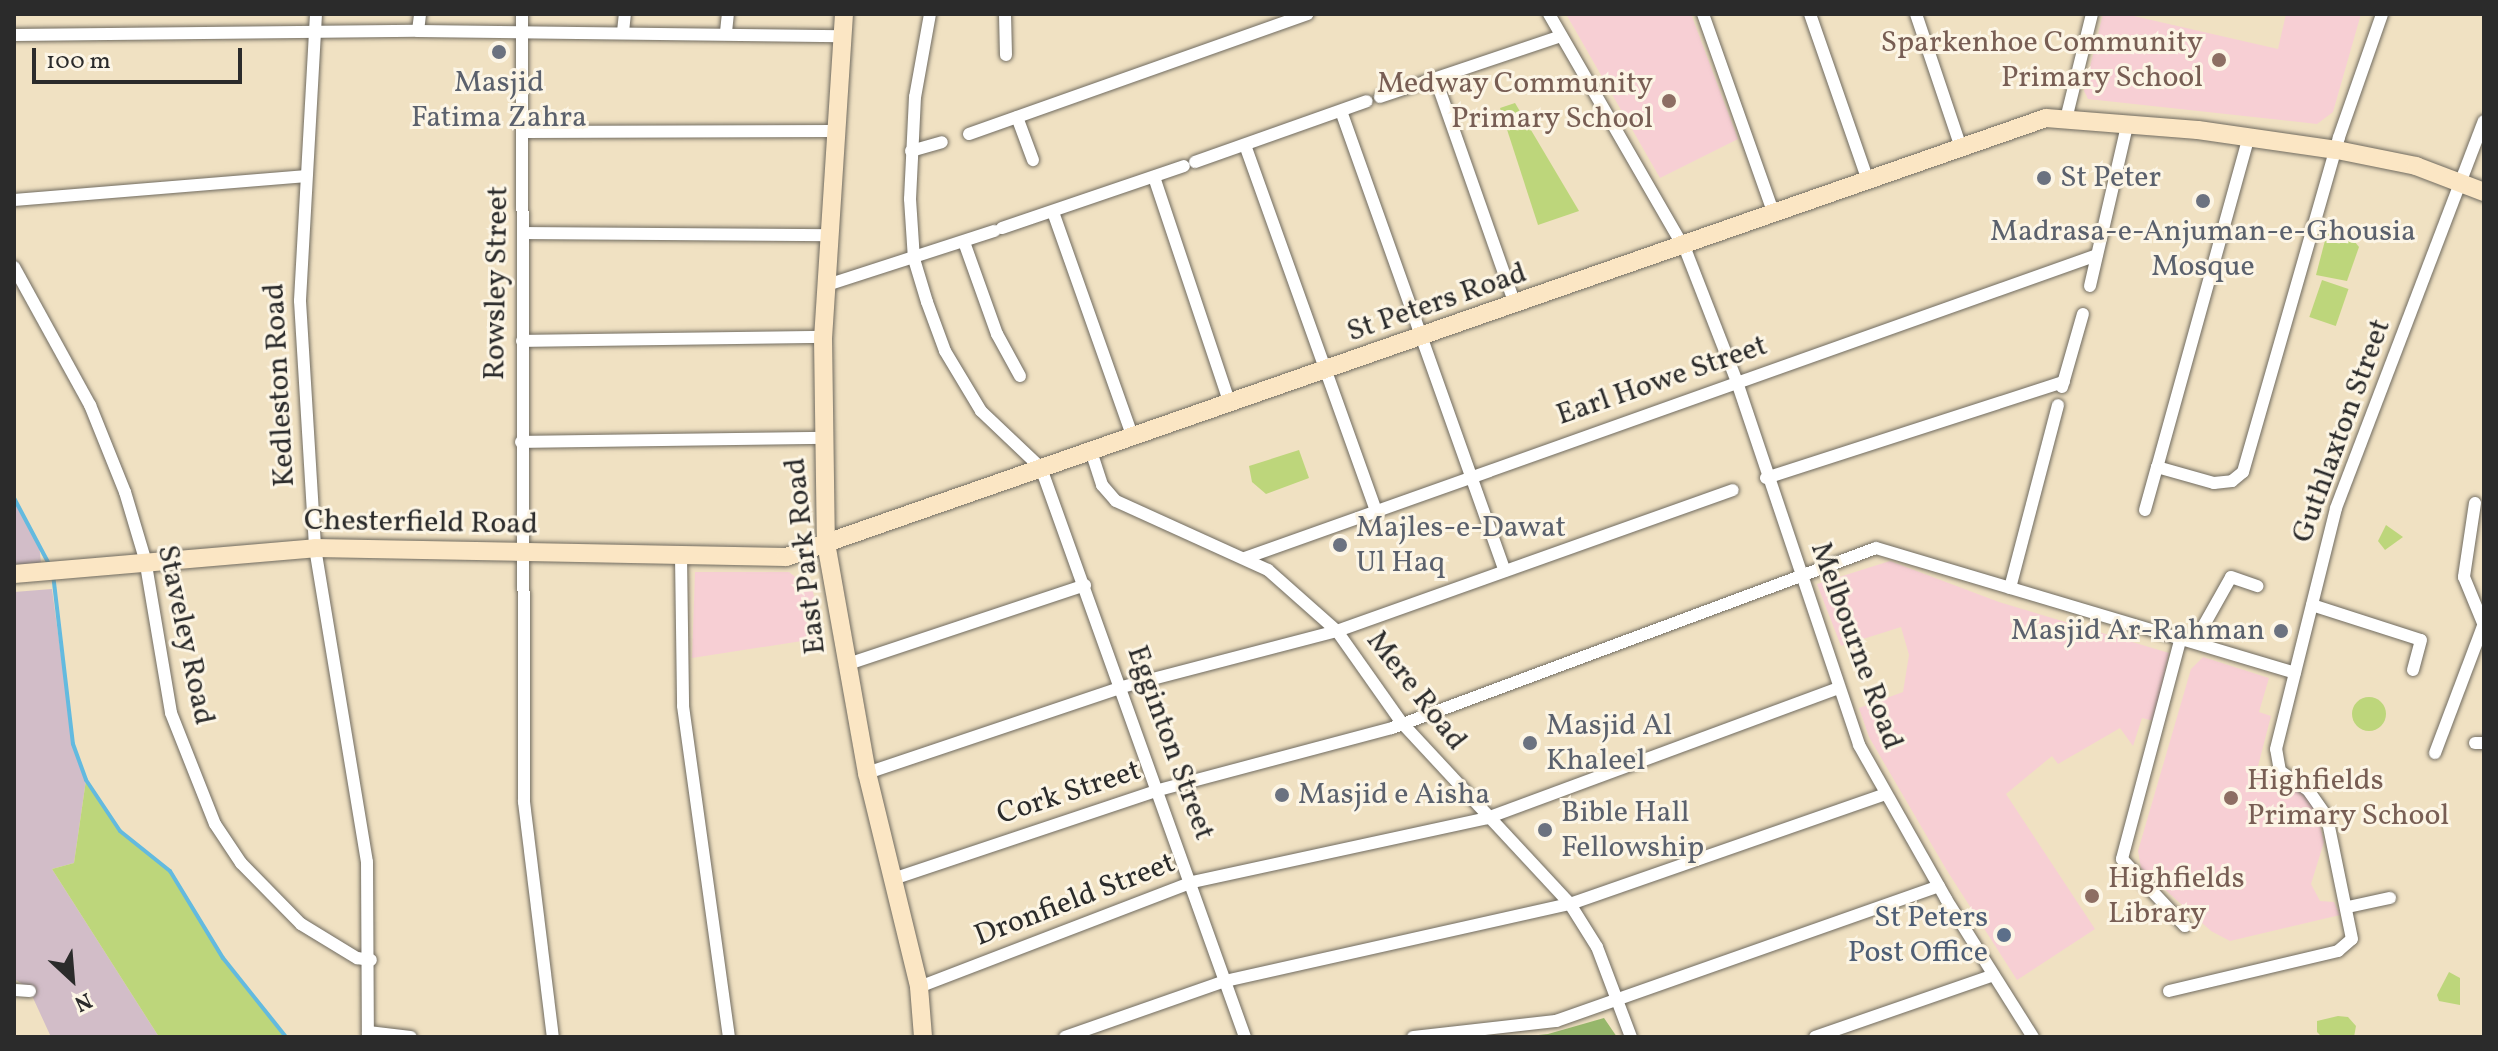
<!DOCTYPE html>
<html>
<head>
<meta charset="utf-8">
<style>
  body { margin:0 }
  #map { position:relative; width:2498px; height:1051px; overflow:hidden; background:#f0e1c2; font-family:Vollkorn,serif }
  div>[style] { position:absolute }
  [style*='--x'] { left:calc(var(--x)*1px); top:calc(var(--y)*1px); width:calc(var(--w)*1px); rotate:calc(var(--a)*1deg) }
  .built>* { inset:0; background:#f7cfd4 }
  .industrial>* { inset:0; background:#d2bdc8 }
  .green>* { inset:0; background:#bdd67b; transform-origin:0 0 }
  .round { border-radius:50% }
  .forest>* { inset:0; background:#96b76b }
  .stream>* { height:4px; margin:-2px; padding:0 2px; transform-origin:2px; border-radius:2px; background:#63badf }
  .roads { filter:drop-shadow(0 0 2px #706b60) drop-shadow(0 0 2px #706b60) }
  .street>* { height:12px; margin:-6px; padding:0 6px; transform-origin:6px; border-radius:6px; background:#fff }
  .secondary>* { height:18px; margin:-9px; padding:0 9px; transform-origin:9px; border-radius:9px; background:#fbe6c4 }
  .dots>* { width:22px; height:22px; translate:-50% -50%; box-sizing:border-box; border:4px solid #fcf5e5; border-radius:50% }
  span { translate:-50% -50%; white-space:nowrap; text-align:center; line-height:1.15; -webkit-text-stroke:6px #fcf5e5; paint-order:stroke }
  .education-label { font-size:30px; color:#785e54 }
  .right { translate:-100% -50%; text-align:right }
  .left { translate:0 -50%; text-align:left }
  .worship-label { font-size:30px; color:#5b616d }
  .street-label { font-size:30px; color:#2b2b2b }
  .service-label { font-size:30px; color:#4e5e75 }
  .frame { position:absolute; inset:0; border:16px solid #2b2b2b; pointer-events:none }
  .north { position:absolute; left:32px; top:939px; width:80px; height:80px; -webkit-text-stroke:6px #fcf5e5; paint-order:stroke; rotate:154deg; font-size:22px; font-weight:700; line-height:32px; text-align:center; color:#2b2b2b }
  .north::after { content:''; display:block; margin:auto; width:28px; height:36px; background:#2b2b2b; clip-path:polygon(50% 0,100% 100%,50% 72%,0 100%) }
  .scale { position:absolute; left:32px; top:48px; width:210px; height:36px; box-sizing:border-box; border:4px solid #2b2b2b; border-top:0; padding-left:10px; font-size:24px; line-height:28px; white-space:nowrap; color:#2b2b2b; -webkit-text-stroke:6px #fcf5e5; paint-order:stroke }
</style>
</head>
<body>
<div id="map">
  <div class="built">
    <div style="clip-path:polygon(1566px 14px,1691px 14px,1738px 139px,1660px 178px)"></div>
    <div style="clip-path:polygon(2103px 14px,2125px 14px,2278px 49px,2286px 14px,2361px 14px,2333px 112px,2317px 124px,2088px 99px,2084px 91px)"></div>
    <div style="clip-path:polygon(1890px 561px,1999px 602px,2169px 653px,2154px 721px,2142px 718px,2133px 746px,2120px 728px,2058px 764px,2052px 756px,2006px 794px,2095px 929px,2017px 980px,1946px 869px,1869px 737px,1859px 708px,1903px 692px,1909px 655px,1901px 627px,1841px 646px,1817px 584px)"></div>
    <div style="clip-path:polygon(695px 572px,789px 572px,813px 591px,821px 638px,692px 658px)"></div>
    <div style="clip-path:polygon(2203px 657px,2269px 678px,2259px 712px,2271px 716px,2257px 770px,2301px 789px,2316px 809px,2324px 842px,2311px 884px,2320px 901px,2334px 902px,2340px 915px,2230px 941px,2211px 931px,2141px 868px,2138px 851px,2191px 669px)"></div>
  </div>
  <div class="industrial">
    <div style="clip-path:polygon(14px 498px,39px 543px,41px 563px,14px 565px)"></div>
    <div style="clip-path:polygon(52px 589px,73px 744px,86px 780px,74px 863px,52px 869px,159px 1037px,51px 1037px,28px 987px,14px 979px,14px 592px)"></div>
  </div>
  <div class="green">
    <div style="clip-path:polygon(1515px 103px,1579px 211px,1538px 225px,1500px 108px)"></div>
    <div style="clip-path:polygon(2328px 229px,2350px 236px,2359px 247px,2347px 281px,2316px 275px)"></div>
    <div style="left:2322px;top:280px;width:28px;height:39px;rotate:19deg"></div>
    <div style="clip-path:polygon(1299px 450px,1309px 478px,1266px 494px,1252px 482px,1249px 466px)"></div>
    <div style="clip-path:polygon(2386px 525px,2403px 537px,2385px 550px,2378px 541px)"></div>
    <div class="round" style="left:2352px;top:697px;width:34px;height:34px"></div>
    <div style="clip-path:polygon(86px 780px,120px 831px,170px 871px,223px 958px,286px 1037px,159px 1037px,52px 869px,74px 863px)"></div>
    <div style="clip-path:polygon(2449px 972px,2460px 978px,2460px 1005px,2439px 1001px,2437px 995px)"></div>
    <div style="clip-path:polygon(2338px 1016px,2348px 1017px,2356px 1026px,2354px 1037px,2322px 1037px,2317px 1032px,2317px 1021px)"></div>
  </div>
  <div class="forest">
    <div style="clip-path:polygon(1604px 1018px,1617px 1037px,1520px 1037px,1548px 1034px)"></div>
  </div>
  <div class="stream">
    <div style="--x:14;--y:498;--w:77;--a:62.1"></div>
    <div style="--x:53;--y:574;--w:171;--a:83.3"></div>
    <div style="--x:73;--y:744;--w:38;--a:70"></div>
    <div style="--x:86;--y:780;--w:61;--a:56.3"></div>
    <div style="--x:120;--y:831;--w:64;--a:38.7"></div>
    <div style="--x:170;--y:871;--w:102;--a:58.7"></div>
    <div style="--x:223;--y:958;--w:101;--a:51.4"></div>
  </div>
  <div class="roads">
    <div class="street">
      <div style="--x:316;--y:14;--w:287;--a:93.2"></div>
      <div style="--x:300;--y:301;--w:247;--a:86.5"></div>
      <div style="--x:315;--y:548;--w:318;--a:80.6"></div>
      <div style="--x:367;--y:862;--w:175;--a:89.7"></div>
      <div style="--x:522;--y:14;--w:788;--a:89.85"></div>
      <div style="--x:524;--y:802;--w:237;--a:83"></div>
      <div style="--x:930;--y:14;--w:84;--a:100.2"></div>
      <div style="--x:915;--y:97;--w:102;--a:92.8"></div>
      <div style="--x:910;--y:199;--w:60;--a:86.2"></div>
      <div style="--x:914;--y:259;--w:45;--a:73.2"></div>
      <div style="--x:927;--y:302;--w:52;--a:69.8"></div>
      <div style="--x:945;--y:351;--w:70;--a:59"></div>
      <div style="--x:981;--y:411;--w:83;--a:43.5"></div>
      <div style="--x:1041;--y:468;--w:604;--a:70.28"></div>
      <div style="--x:1005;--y:14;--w:41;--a:88.6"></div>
      <div style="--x:1549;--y:14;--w:268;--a:60"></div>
      <div style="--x:1703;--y:14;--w:212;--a:70.5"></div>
      <div style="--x:1810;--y:14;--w:177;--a:70.8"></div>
      <div style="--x:1916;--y:14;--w:141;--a:71.4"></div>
      <div style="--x:418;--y:31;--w:17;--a:-83"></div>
      <div style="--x:623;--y:32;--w:18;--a:-84"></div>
      <div style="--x:726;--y:32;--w:18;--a:-84"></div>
      <div style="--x:14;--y:35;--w:404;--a:-0.6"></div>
      <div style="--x:418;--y:31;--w:424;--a:0.7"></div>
      <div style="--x:1436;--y:80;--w:238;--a:70.6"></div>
      <div style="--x:1380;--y:97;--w:191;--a:-18.6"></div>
      <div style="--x:1341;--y:111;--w:488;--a:70.4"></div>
      <div style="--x:2067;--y:115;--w:104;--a:-76.1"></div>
      <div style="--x:1017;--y:117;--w:46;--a:69.6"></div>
      <div style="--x:524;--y:132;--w:311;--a:-0.2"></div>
      <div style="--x:969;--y:134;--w:359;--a:-19.5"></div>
      <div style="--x:2249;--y:136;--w:344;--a:105.5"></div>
      <div style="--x:2157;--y:467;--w:59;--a:15.7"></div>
      <div style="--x:2214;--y:483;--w:18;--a:-6"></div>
      <div style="--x:2232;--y:481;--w:14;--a:-39"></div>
      <div style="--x:2243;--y:472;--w:348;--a:-74"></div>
      <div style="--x:2339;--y:137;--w:130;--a:-70.7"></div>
      <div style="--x:1245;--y:145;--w:387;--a:70.3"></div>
      <div style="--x:911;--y:151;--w:32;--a:-16"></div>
      <div style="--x:1195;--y:162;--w:182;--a:-19.5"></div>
      <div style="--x:1154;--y:177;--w:239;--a:71.5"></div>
      <div style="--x:14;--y:200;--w:291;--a:-4.7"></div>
      <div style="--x:1053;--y:212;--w:240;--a:70.5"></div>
      <div style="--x:1002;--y:228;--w:192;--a:-18.8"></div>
      <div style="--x:526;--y:233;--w:304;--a:0.4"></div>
      <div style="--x:964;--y:242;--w:98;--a:70.3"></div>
      <div style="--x:997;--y:334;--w:48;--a:61.3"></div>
      <div style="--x:1684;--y:246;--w:146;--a:68.7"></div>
      <div style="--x:1737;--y:382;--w:383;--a:71.4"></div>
      <div style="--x:1859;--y:745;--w:177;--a:60.5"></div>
      <div style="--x:1946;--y:899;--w:163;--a:57.8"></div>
      <div style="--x:14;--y:267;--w:158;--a:61.2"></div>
      <div style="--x:90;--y:405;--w:94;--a:68.1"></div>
      <div style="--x:125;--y:492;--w:70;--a:73.4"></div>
      <div style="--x:145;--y:559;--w:156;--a:80.4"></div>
      <div style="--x:171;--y:713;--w:119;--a:68.4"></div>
      <div style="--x:215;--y:824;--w:47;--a:56.3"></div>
      <div style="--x:241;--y:863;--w:86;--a:45.5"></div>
      <div style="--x:301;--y:924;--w:66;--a:31.3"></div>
      <div style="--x:357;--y:958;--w:14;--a:8"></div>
      <div style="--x:827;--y:285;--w:176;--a:-17.9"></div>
      <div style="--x:2090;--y:286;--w:160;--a:-77"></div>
      <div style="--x:522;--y:341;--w:301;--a:-0.8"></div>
      <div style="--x:2062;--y:387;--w:76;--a:-74"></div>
      <div style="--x:521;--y:442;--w:301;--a:-0.8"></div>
      <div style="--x:1092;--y:454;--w:33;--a:72"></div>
      <div style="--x:1102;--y:485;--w:21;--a:49"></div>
      <div style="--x:1116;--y:501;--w:167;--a:24.4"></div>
      <div style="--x:1268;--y:570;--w:92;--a:41.5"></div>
      <div style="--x:1337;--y:631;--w:113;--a:54.8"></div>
      <div style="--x:1402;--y:723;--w:247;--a:47.1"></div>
      <div style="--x:1570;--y:904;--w:51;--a:57.9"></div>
      <div style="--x:1597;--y:947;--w:96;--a:69.3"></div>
      <div style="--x:1766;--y:478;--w:313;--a:-17.9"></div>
      <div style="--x:2475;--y:503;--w:75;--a:98.5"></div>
      <div style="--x:2464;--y:577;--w:50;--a:67.6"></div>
      <div style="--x:2145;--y:510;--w:45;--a:-74.4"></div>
      <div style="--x:681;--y:556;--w:150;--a:89.2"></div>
      <div style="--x:683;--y:706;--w:334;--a:82.1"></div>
      <div style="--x:1245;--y:558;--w:904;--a:-19.58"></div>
      <div style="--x:2010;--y:588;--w:189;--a:-75.3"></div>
      <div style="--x:2312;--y:605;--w:114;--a:17.8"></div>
      <div style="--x:2421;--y:640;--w:31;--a:105"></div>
      <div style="--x:2181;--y:637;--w:230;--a:104.9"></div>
      <div style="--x:2122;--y:859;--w:92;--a:46.8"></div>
      <div style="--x:2195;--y:641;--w:73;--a:-60.6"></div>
      <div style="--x:2231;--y:577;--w:28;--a:19"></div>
      <div style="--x:845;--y:665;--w:253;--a:-18.4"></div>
      <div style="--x:2475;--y:743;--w:9;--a:0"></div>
      <div style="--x:2435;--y:753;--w:139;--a:-69.3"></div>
      <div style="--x:867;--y:773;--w:269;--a:-18.6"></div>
      <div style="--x:1122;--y:687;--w:222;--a:-14.6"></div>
      <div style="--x:1337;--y:631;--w:420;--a:-19.6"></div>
      <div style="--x:893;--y:879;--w:280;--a:-18.5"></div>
      <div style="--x:1159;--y:790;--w:241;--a:-14.9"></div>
      <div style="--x:1392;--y:728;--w:516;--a:-20.4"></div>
      <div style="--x:1876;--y:548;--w:437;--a:16.6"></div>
      <div style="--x:2348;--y:907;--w:43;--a:-12.1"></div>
      <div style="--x:919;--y:987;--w:292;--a:-21"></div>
      <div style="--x:1192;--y:882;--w:302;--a:-12.2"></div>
      <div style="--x:1487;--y:818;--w:375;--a:-20.3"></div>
      <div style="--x:14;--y:990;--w:16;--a:4"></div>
      <div style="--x:2169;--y:991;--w:174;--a:-13.3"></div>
      <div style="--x:2338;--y:951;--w:18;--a:-41"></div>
      <div style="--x:2352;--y:939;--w:125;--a:-101.6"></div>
      <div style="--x:2327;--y:817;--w:33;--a:-125"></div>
      <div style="--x:2308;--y:790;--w:34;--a:-146"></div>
      <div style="--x:2280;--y:771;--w:22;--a:-100"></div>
      <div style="--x:2276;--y:749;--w:248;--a:-76"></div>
      <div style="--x:2336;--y:508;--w:414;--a:-69.1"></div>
      <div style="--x:368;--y:1032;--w:43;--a:6.6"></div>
      <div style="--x:1065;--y:1037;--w:170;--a:-19.3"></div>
      <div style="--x:1225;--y:981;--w:353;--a:-12.6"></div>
      <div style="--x:1570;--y:904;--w:334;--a:-19.2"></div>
      <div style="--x:1413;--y:1037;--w:144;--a:-6.4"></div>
      <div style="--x:1556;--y:1021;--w:406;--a:-19.4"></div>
      <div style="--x:1815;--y:1037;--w:189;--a:-19.1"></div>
    </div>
    <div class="secondary">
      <div style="--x:844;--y:14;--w:324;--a:93.7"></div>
      <div style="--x:823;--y:337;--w:206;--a:89.2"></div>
      <div style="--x:826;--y:543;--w:234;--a:79.9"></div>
      <div style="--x:867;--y:773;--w:220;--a:76.3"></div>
      <div style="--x:919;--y:987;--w:50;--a:85.4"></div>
      <div style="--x:14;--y:574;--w:302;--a:-4.9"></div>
      <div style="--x:315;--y:548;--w:471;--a:1.1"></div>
      <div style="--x:786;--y:557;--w:1334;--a:-19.21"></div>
      <div style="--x:2046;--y:118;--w:152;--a:4.5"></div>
      <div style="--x:2198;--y:130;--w:140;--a:8.2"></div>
      <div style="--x:2337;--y:150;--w:81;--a:11.4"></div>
      <div style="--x:2416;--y:166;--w:73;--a:20.9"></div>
    </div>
  </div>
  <div class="dots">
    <div style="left:499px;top:52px;background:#6b7280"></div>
    <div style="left:2219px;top:60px;background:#8d6e63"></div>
    <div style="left:1669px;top:101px;background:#8d6e63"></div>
    <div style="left:2044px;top:178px;background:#6b7280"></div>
    <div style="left:2203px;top:201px;background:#6b7280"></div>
    <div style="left:1340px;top:545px;background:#6b7280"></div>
    <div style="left:2281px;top:631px;background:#6b7280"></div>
    <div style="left:1530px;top:743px;background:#6b7280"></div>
    <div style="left:1282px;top:795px;background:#6b7280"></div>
    <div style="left:2231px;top:798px;background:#8d6e63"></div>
    <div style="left:1545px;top:830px;background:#6b7280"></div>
    <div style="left:2092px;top:896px;background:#8d6e63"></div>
    <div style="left:2004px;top:935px;background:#5c6f8a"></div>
  </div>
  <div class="education-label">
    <span class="right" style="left:2203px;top:60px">Sparkenhoe Community<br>Primary School</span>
    <span class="right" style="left:1653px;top:101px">Medway Community<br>Primary School</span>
    <span class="left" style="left:2247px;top:798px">Highfields<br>Primary School</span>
    <span class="left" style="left:2108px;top:896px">Highfields<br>Library</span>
  </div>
  <div class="worship-label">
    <span style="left:499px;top:100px">Masjid<br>Fatima Zahra</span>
    <span class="left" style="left:2060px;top:178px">St Peter</span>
    <span style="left:2203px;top:249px">Madrasa-e-Anjuman-e-Ghousia<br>Mosque</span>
    <span class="left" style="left:1356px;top:545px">Majles-e-Dawat<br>Ul Haq</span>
    <span class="right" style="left:2265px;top:631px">Masjid Ar-Rahman</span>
    <span class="left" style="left:1546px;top:743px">Masjid Al<br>Khaleel</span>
    <span class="left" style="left:1298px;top:795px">Masjid e Aisha</span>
    <span class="left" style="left:1561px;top:830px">Bible Hall<br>Fellowship</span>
  </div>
  <div class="street-label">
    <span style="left:497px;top:283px;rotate:-89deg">Rowsley Street</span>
    <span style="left:1437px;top:303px;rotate:-19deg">St Peters Road</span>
    <span style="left:1662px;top:381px;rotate:-19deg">Earl Howe Street</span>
    <span style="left:280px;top:385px;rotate:-93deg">Kedleston Road</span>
    <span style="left:2342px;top:431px;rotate:-70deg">Guthlaxton Street</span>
    <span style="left:421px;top:523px;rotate:1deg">Chesterfield Road</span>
    <span style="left:806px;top:556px;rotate:-96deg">East Park Road</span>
    <span style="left:185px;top:635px;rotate:78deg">Staveley Road</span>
    <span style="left:1856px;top:646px;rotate:70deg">Melbourne Road</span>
    <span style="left:1416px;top:691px;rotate:52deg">Mere Road</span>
    <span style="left:1170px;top:743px;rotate:70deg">Egginton Street</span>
    <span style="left:1069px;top:793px;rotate:-18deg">Cork Street</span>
    <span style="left:1075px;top:900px;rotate:-21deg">Dronfield Street</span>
  </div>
  <div class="service-label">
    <span class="right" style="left:1988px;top:935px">St Peters<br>Post Office</span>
  </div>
  <div class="frame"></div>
  <div class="north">N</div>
  <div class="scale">100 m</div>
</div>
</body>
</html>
